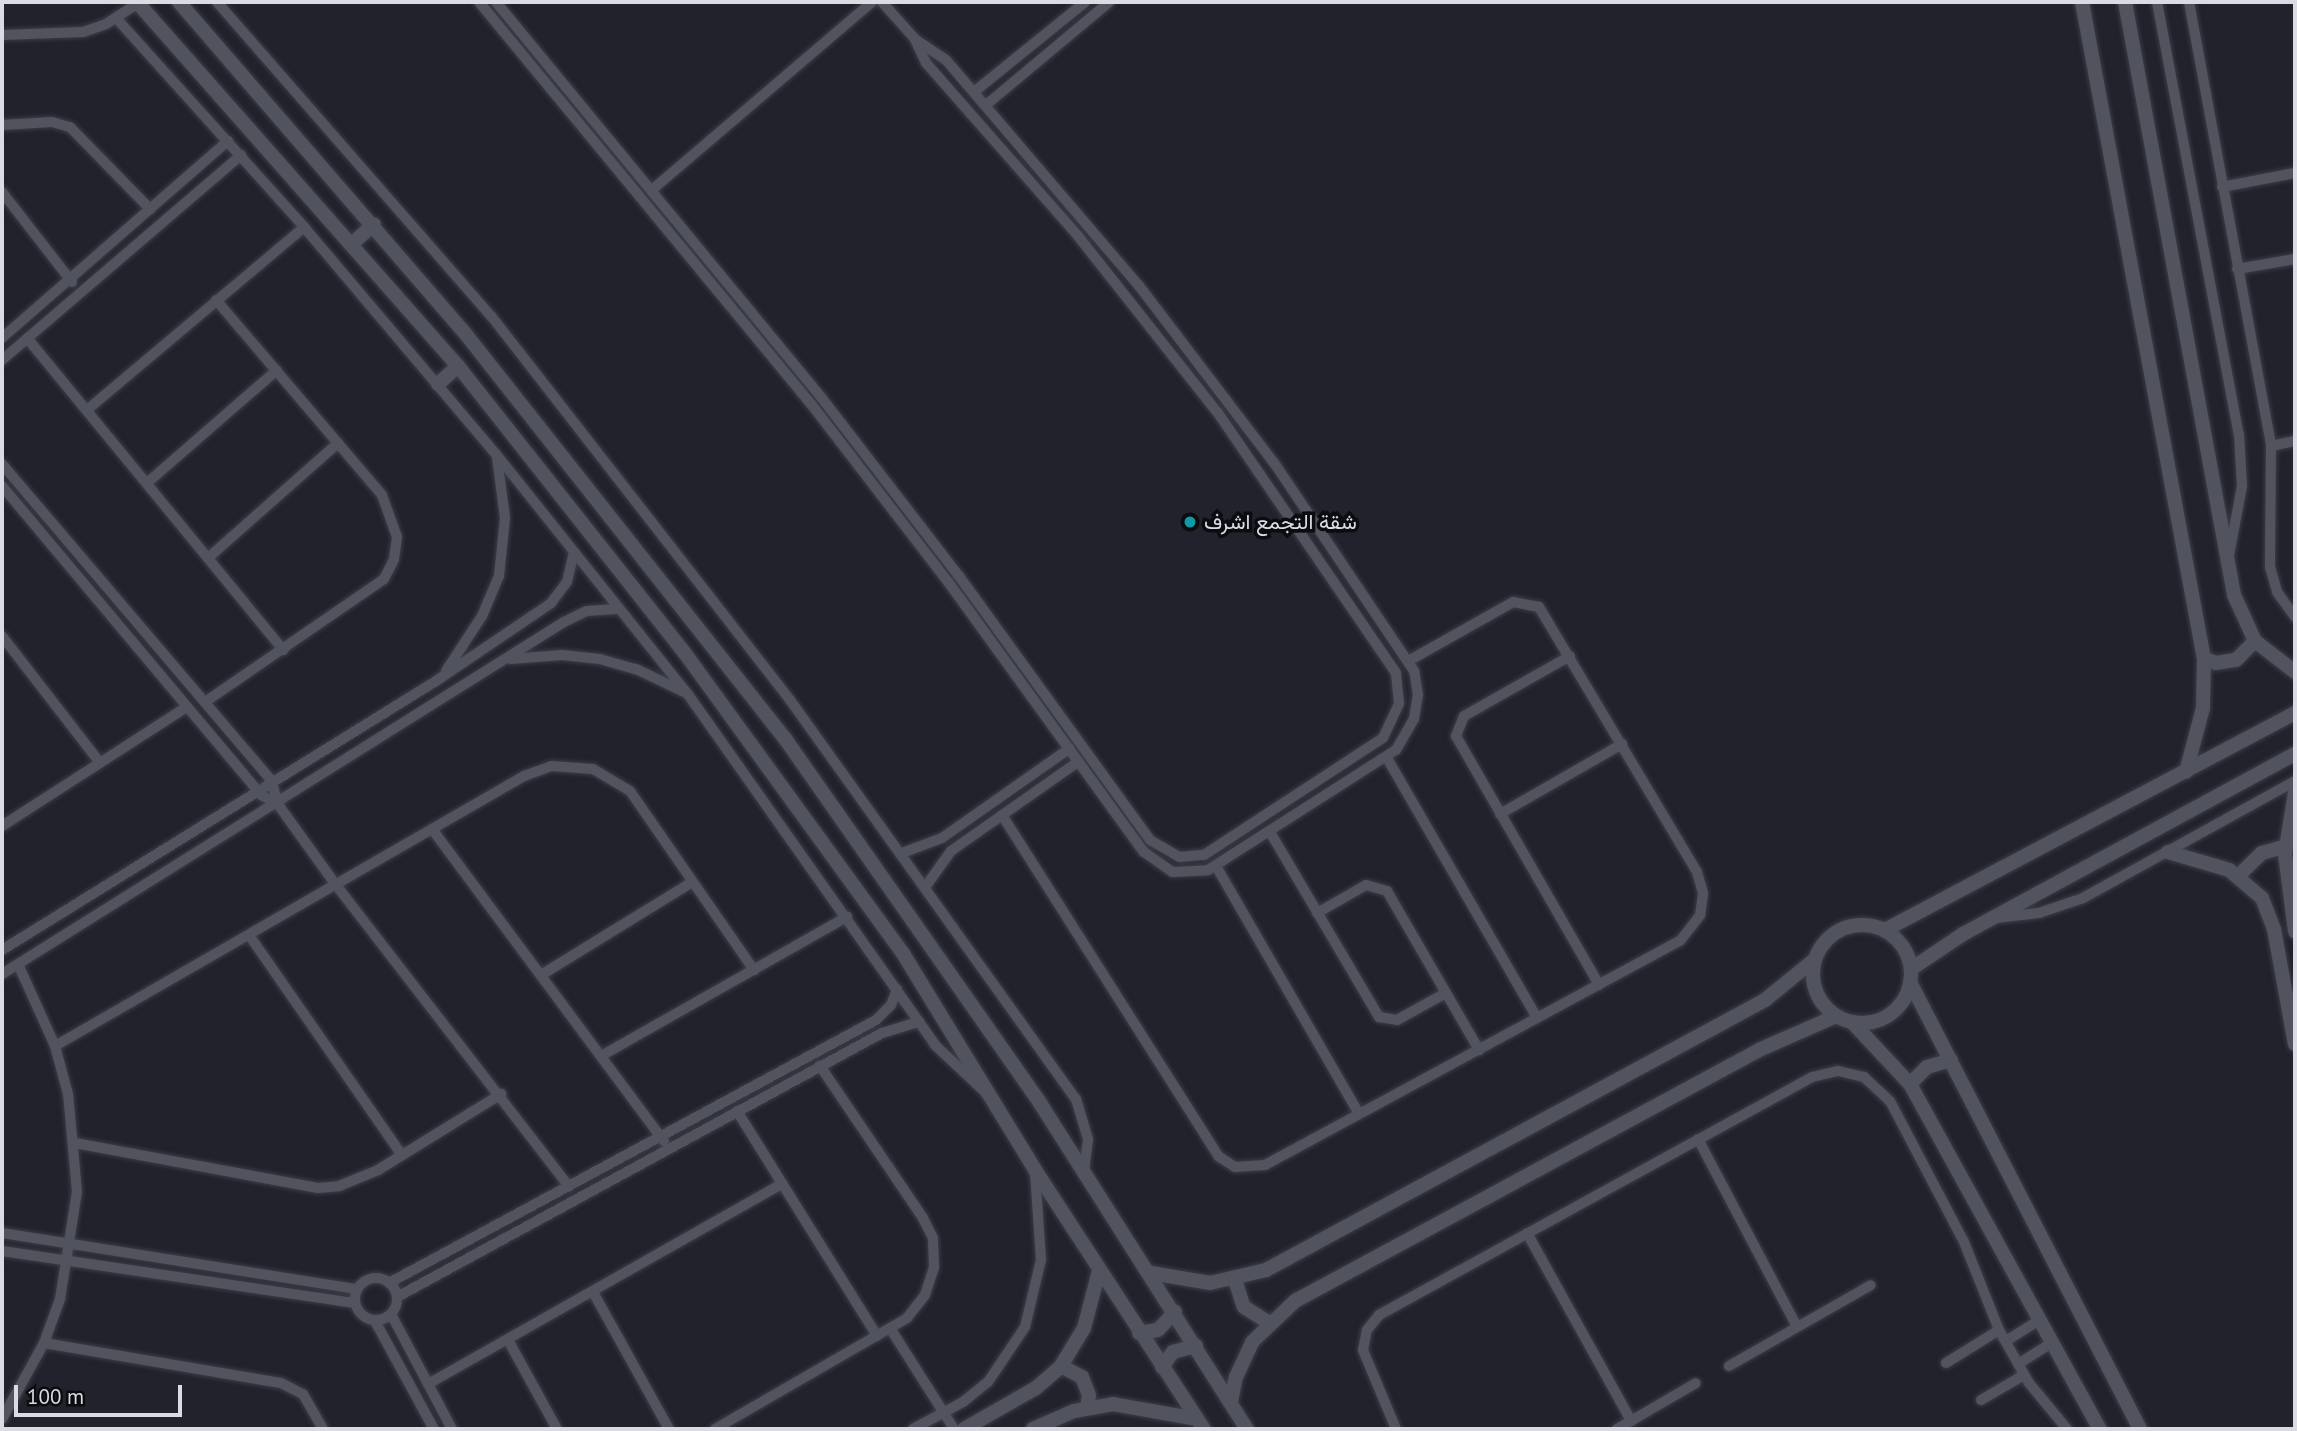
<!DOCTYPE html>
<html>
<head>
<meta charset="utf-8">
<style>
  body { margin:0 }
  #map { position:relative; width:2297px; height:1431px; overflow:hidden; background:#21222c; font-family:"PT Sans",Vazirmatn,sans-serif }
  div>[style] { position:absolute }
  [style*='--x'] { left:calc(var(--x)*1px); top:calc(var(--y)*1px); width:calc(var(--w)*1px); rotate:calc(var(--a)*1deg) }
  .roads { filter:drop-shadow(0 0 2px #3c3d46) drop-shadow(0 0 2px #3c3d46) }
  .minor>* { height:10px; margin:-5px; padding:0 5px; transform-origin:5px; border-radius:5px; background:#51535f }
  .minor>.ring { margin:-5px; padding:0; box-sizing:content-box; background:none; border:10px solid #51535f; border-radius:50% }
  .tertiary>* { height:14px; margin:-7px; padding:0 7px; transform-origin:7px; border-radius:7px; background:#51535f }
  .tertiary>.ring { margin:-7px; padding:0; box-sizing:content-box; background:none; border:14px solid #51535f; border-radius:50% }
  .dots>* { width:19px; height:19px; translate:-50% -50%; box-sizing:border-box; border:4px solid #0b0c10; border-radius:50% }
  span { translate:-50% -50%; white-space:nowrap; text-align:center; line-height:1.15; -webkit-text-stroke:7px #0b0c10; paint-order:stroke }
  .poi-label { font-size:21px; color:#dbdce3 }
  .left { translate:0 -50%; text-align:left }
  .frame { position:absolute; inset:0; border:4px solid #dbdce3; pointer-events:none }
  .scale { position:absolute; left:14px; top:1385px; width:168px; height:32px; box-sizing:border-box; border:4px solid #dbdce3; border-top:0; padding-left:9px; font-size:21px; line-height:24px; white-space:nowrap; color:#dbdce3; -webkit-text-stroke:5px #0b0c10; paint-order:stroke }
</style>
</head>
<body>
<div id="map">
  <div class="roads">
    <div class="minor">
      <div style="--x:217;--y:2;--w:418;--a:48.9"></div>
      <div style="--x:492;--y:317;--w:485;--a:52.1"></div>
      <div style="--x:790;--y:700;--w:491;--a:54.4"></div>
      <div style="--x:1076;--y:1099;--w:42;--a:73.3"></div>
      <div style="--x:1088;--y:1139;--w:31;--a:97"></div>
      <div style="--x:479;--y:2;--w:521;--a:50.45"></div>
      <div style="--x:811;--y:404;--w:226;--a:52.4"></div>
      <div style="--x:949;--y:583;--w:332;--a:54.1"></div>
      <div style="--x:1144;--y:852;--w:35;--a:35"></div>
      <div style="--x:1173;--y:872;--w:35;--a:-3"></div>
      <div style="--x:1208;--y:870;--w:223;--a:-32.6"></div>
      <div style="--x:1396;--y:750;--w:36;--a:-60"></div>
      <div style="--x:1414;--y:719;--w:24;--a:-81"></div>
      <div style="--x:1418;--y:695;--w:24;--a:-99"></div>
      <div style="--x:1414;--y:671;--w:251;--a:-123.9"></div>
      <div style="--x:1274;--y:463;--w:223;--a:-127.3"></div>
      <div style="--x:1139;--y:286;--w:297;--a:-130.5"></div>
      <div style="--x:946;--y:60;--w:37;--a:-146"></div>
      <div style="--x:915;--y:39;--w:50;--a:-131.7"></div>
      <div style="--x:496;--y:2;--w:512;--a:50.55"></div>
      <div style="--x:821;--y:397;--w:226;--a:52.4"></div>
      <div style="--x:959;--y:576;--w:326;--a:54.1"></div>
      <div style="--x:1150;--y:840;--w:34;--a:30"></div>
      <div style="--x:1179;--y:857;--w:25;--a:-5"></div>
      <div style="--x:1204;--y:855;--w:214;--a:-33.2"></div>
      <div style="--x:1383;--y:738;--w:38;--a:-65"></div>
      <div style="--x:1399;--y:703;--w:30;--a:-96"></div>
      <div style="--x:1396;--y:673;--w:316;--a:-124.4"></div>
      <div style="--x:1217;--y:412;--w:223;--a:-128.3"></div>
      <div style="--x:1079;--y:237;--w:232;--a:-131.3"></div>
      <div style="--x:926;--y:63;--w:26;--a:-115"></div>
      <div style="--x:2157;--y:2;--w:440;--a:79.3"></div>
      <div style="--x:2239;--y:434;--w:52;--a:86.7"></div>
      <div style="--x:2242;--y:486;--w:76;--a:100.6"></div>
      <div style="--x:2189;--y:2;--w:452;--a:79.5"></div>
      <div style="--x:2271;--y:446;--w:121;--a:90.5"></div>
      <div style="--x:2270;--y:567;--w:26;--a:74"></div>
      <div style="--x:2277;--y:592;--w:31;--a:54"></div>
      <div style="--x:117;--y:19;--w:280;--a:48"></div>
      <div style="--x:304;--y:227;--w:297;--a:49.8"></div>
      <div style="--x:496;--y:454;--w:306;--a:51.4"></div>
      <div style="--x:687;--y:693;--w:431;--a:54.8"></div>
      <div style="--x:935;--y:1045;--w:69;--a:43.2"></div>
      <div style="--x:2;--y:35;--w:81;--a:-2.1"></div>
      <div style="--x:83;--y:32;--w:24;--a:-19"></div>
      <div style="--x:106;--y:24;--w:38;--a:-33"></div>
      <div style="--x:974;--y:92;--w:143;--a:-39"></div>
      <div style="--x:986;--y:105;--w:160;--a:-39.9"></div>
      <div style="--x:2;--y:125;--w:50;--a:-3.4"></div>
      <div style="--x:52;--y:122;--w:19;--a:16"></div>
      <div style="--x:70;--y:127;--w:115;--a:45.7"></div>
      <div style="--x:2222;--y:187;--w:74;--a:-10.9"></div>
      <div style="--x:653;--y:189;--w:288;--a:-40.5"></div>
      <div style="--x:2;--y:192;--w:114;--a:52.1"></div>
      <div style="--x:2237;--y:269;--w:59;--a:-9.8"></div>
      <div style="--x:2;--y:338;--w:300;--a:-41.1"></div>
      <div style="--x:27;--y:338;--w:404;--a:50.6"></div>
      <div style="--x:2;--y:360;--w:315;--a:-40.6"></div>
      <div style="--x:87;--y:410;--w:284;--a:-40.1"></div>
      <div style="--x:2271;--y:446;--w:25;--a:-12"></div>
      <div style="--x:2;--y:464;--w:416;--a:49.6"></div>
      <div style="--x:272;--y:781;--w:23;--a:77"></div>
      <div style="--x:277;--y:803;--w:101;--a:54.3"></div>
      <div style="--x:336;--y:885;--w:381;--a:52.3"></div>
      <div style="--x:147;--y:483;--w:172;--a:-41"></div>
      <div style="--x:2;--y:486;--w:403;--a:50"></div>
      <div style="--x:261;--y:795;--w:18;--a:27"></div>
      <div style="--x:208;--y:558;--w:174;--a:-41.5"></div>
      <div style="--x:2;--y:636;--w:160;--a:52.3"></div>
      <div style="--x:1570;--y:656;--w:122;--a:150.5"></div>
      <div style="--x:1464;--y:716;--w:22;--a:112"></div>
      <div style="--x:1456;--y:736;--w:287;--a:60.1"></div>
      <div style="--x:511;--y:659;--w:51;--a:-4.5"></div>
      <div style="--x:562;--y:655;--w:38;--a:6"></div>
      <div style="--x:600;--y:659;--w:37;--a:16"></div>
      <div style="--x:636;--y:669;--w:53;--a:25.6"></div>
      <div style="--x:446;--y:671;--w:66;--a:-56.8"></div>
      <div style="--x:482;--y:616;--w:43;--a:-67"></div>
      <div style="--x:499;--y:576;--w:58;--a:-84.1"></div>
      <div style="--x:505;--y:518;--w:62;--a:-97.5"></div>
      <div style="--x:205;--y:702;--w:217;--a:-34.5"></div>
      <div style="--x:384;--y:579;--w:22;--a:-63"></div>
      <div style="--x:394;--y:559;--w:22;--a:-82"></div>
      <div style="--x:397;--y:537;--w:45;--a:-109.7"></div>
      <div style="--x:382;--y:495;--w:256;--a:-130.4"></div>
      <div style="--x:1387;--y:758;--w:300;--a:60"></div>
      <div style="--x:1500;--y:814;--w:141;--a:-29.8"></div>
      <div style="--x:1002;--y:815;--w:404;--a:57.6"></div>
      <div style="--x:1218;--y:1156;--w:20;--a:33"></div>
      <div style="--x:1235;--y:1167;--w:30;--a:-4"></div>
      <div style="--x:1265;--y:1165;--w:472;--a:-28.4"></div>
      <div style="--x:1680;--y:941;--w:33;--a:-52"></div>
      <div style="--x:1700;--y:915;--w:22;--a:-82"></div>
      <div style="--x:1703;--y:893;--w:22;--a:-106"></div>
      <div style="--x:1697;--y:872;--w:309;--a:-120.8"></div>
      <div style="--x:1539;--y:607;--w:26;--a:-169"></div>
      <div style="--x:1513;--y:602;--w:118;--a:150.6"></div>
      <div style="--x:2;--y:826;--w:220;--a:-32.8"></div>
      <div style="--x:432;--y:829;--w:389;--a:53.4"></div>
      <div style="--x:1270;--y:832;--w:215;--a:59.5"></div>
      <div style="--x:1379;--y:1017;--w:18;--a:9"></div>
      <div style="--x:1397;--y:1020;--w:56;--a:-28.9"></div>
      <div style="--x:902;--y:853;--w:43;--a:-20.6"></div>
      <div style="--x:942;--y:838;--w:156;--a:-35.1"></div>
      <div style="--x:1216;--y:866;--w:286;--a:60"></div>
      <div style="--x:926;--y:886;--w:43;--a:-54.5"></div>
      <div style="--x:951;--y:851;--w:156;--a:-35.1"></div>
      <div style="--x:1317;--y:913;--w:56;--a:-29.7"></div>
      <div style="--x:1366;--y:885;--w:22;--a:16"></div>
      <div style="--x:1387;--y:891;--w:184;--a:59.9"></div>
      <div style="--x:1996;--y:918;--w:43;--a:-6.6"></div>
      <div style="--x:2039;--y:913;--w:46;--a:-18.8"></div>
      <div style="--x:2083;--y:898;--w:242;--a:-28.9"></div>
      <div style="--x:249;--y:935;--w:268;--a:55.2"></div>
      <div style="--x:2;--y:950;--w:511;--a:-31.79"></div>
      <div style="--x:436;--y:681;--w:139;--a:-34.1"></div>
      <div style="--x:551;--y:603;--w:26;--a:-53"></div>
      <div style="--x:567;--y:582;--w:31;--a:-77"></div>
      <div style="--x:2;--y:974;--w:663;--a:-32.06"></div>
      <div style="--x:564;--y:622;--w:25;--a:-26"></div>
      <div style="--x:587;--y:611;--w:32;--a:-4"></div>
      <div style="--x:541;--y:975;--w:177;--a:-31.6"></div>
      <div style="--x:55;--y:1046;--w:541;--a:-29.93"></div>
      <div style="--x:524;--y:776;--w:29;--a:-20"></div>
      <div style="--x:551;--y:766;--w:42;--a:4.1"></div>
      <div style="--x:593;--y:769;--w:43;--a:30.7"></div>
      <div style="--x:630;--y:791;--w:218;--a:55.3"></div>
      <div style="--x:601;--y:1056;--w:283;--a:-29.5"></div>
      <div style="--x:737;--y:1111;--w:265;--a:58.1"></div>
      <div style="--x:1698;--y:1139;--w:212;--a:62.2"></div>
      <div style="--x:75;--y:1143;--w:247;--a:10.5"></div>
      <div style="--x:318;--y:1188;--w:21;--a:-5"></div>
      <div style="--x:339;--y:1186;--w:42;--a:-22.3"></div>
      <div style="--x:378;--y:1170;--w:145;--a:-31.7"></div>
      <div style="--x:2;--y:1233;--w:359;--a:9"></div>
      <div style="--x:1527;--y:1233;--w:215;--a:61"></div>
      <div style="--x:2;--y:1251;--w:357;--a:8.4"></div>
      <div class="ring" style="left:355px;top:1278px;width:32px;height:32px"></div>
      <div style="--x:389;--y:1283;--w:553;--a:-28.37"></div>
      <div style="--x:876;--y:1020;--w:21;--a:-45"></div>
      <div style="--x:891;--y:1005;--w:17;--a:-69"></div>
      <div style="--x:593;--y:1292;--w:157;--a:61"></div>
      <div style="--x:397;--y:1297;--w:552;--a:-28.56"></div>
      <div style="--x:882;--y:1033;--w:39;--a:-17"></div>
      <div style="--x:391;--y:1314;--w:130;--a:62.1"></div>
      <div style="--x:375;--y:1321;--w:123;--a:61.4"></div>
      <div style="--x:890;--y:1328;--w:120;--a:57.6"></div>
      <div style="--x:508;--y:1340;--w:102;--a:61.2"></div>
      <div style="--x:2006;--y:1341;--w:39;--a:-32"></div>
      <div style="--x:44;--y:1343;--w:240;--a:9.6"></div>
      <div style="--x:281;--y:1383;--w:25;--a:27"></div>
      <div style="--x:303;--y:1394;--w:40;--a:60.3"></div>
      <div style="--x:1946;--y:1363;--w:62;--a:-31.9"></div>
      <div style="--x:2018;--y:1364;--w:40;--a:-32"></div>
      <div style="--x:1729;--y:1366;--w:163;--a:-29.7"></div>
      <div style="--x:428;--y:1384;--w:407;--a:-29.5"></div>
      <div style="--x:1981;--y:1400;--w:50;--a:-30.2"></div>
      <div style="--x:2;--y:1419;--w:87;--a:-61.1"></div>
      <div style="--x:44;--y:1343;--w:47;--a:-70"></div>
      <div style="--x:60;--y:1299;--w:108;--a:-81"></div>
      <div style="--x:77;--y:1192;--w:98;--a:-95.2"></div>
      <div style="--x:68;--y:1094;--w:50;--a:-105.2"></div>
      <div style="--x:55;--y:1046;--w:90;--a:-114.3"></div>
      <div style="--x:715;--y:1429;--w:222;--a:-30"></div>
      <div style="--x:907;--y:1318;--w:29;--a:-52"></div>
      <div style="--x:925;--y:1295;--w:28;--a:-72"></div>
      <div style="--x:934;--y:1268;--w:30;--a:-92"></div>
      <div style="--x:933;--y:1238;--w:22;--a:-117"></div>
      <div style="--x:923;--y:1218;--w:184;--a:-124.1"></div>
      <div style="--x:913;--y:1429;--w:57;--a:-28.4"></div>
      <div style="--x:963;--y:1402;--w:32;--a:-39"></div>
      <div style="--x:988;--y:1382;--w:66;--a:-56.1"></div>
      <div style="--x:1025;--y:1327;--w:69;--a:-76.6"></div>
      <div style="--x:1041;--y:1260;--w:88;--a:-93.9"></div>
      <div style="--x:1396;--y:1429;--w:86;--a:-112.7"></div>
      <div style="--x:1363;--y:1350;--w:20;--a:-79"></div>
      <div style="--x:1367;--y:1330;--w:19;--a:-51"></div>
      <div style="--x:1379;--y:1315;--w:494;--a:-28.8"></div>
      <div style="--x:1812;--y:1077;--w:27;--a:-13"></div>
      <div style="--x:1838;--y:1071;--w:27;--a:13"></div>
      <div style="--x:1864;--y:1077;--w:35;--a:43"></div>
      <div style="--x:1890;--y:1101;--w:159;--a:62.3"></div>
      <div style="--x:1964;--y:1242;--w:95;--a:68.3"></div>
      <div style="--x:1999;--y:1330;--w:61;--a:60.5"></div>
      <div style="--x:2029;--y:1383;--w:60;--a:50.4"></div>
      <div style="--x:1617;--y:1429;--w:91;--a:-30.2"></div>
    </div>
    <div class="tertiary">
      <div style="--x:137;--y:2;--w:485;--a:48.6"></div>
      <div style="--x:458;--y:366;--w:365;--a:51.7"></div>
      <div style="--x:684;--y:652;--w:374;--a:54"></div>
      <div style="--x:904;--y:955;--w:252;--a:58.6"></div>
      <div style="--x:1035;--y:1170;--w:309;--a:56.9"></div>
      <div style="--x:179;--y:2;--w:436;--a:49.2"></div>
      <div style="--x:464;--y:332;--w:520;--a:51.72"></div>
      <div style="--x:786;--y:740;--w:443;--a:55"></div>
      <div style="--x:1040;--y:1103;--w:386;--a:57.6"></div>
      <div style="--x:2082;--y:2;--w:668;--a:79.48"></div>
      <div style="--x:2204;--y:659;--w:49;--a:91.2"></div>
      <div style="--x:2203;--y:708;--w:66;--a:104.9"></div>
      <div style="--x:2125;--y:2;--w:603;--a:79.58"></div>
      <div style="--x:2234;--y:595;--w:51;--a:65.5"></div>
      <div style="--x:2255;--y:641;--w:51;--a:37.8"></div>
      <div style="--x:353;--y:243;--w:28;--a:-42"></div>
      <div style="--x:438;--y:384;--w:27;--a:-42"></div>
      <div style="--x:2204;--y:659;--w:13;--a:18"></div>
      <div style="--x:2216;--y:663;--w:20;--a:-9"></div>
      <div style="--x:2236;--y:660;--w:27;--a:-45"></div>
      <div style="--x:2295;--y:793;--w:62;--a:99.3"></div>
      <div style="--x:2285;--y:854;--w:78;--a:82.6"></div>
      <div style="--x:2168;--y:852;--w:64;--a:16.4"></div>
      <div style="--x:2229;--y:870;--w:43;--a:40.3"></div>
      <div style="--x:2262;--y:898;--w:33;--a:69"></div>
      <div style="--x:2274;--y:929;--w:117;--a:79.7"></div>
      <div style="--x:2239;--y:875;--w:32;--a:-44"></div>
      <div style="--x:2262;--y:853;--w:25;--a:-16"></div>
      <div class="ring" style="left:1813px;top:925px;width:84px;height:84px"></div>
      <div style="--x:1885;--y:930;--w:464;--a:-27.9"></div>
      <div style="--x:1911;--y:969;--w:63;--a:-33.9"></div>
      <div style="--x:1963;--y:934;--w:378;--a:-28.5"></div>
      <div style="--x:1910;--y:982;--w:503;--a:62.77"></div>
      <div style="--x:1852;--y:1022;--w:85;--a:46.9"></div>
      <div style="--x:1910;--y:1084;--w:394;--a:61.2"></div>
      <div style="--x:1910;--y:1084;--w:24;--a:-45"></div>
      <div style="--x:1927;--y:1067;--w:25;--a:-16"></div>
      <div style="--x:1151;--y:1273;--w:60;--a:9.6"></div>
      <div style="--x:1210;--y:1283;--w:57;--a:-13.1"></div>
      <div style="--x:1266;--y:1270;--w:567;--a:-28.42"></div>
      <div style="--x:1765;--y:1000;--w:63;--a:-39.2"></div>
      <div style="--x:1235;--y:1280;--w:28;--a:72"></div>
      <div style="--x:1244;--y:1307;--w:28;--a:32"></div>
      <div style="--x:1139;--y:1333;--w:19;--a:-9"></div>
      <div style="--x:1158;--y:1330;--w:25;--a:-47"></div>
      <div style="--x:1061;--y:1366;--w:24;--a:28"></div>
      <div style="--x:1082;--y:1377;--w:19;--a:69"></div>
      <div style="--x:1089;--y:1395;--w:12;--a:99"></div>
      <div style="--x:1162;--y:1367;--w:19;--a:-54"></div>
      <div style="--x:1173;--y:1352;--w:24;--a:-15"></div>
      <div style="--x:1231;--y:1402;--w:25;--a:-79"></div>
      <div style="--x:1236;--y:1377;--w:38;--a:-65"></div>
      <div style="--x:1252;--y:1342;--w:59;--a:-43.6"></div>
      <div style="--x:1295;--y:1301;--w:530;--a:-28.4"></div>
      <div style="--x:1761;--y:1049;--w:82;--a:-23.7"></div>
      <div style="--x:964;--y:1429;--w:83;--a:-29.7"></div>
      <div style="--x:1036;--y:1388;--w:33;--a:-41"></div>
      <div style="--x:1061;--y:1366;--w:44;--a:-58.8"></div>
      <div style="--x:1084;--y:1328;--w:59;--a:-75.3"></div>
      <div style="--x:1033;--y:1429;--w:45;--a:-23.7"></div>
      <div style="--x:1074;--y:1411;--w:40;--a:-10"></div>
      <div style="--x:1113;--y:1404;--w:85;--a:10.1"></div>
    </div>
  </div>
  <div class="dots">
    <div style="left:1190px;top:522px;background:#0f9aa8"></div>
  </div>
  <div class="poi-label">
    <span class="left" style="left:1204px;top:522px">شقة التجمع اشرف</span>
  </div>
  <div class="frame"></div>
  <div class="scale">100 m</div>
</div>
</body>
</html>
